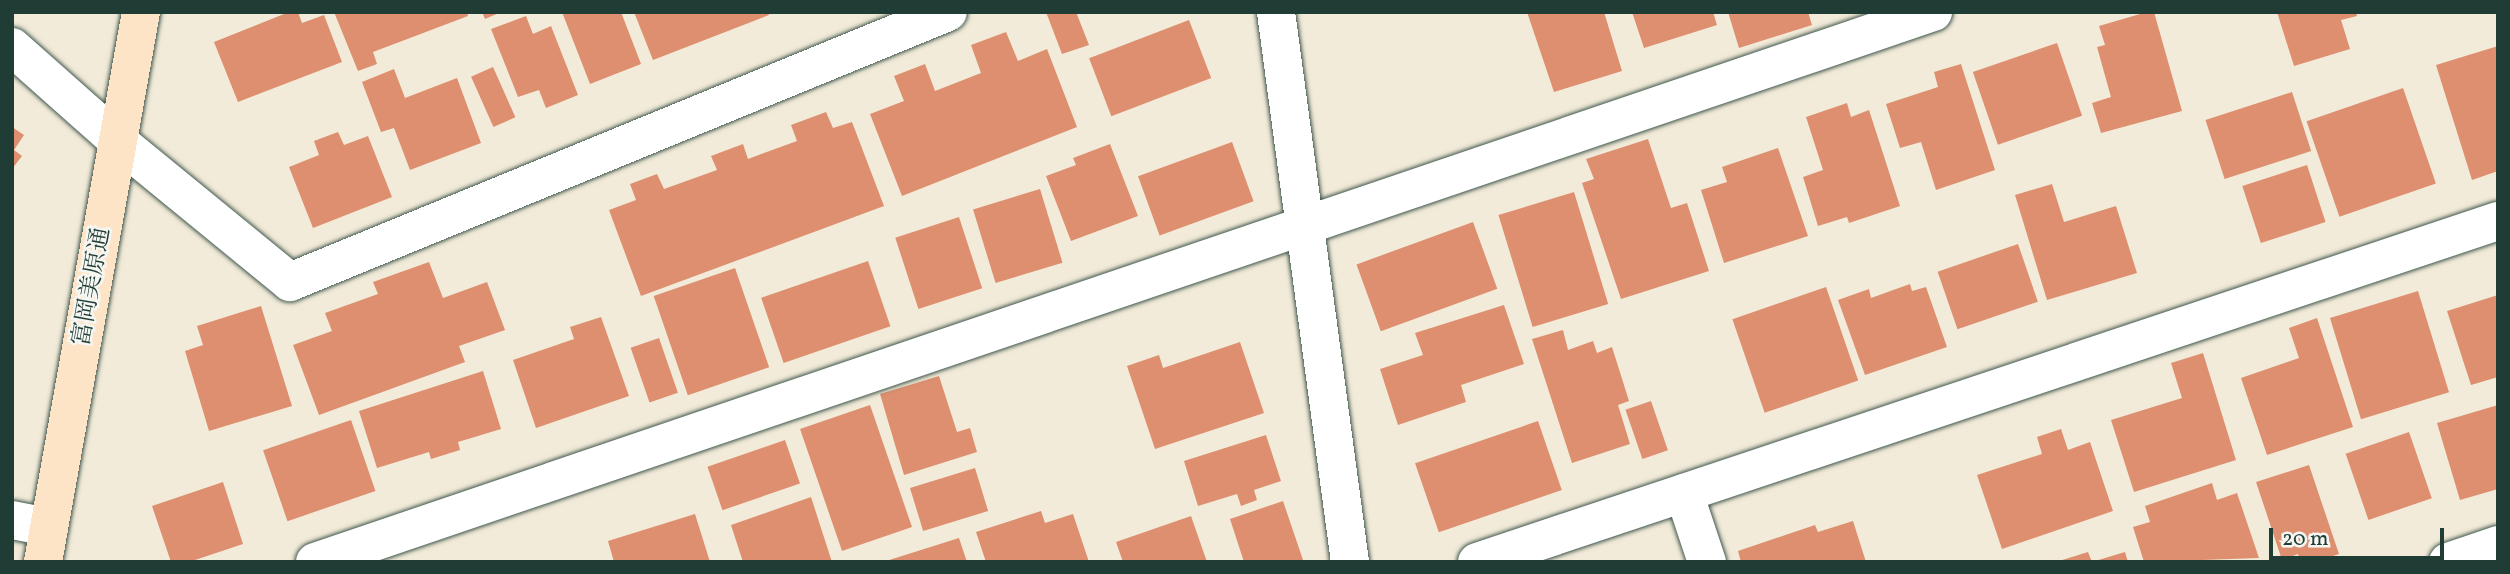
<!DOCTYPE html>
<html>
<head>
<meta charset="utf-8">
<style>
  body { margin:0 }
  #map { position:relative; width:2510px; height:574px; overflow:hidden; background:#f3ebd9; font-family:Vollkorn,"Noto Serif JP",serif }
  div>[style] { position:absolute }
  [style*='--x'] { left:calc(var(--x)*1px); top:calc(var(--y)*1px); width:calc(var(--w)*1px); rotate:calc(var(--a)*1deg) }
  .building>* { inset:0; background:#dd8f6f; transform-origin:0 0 }
  .roads { filter:drop-shadow(0 0 2px #3f574d) drop-shadow(0 0 2px #3f574d) }
  .street>* { height:38px; margin:-19px; padding:0 19px; transform-origin:19px; border-radius:19px; background:#fff }
  .secondary>* { height:38px; margin:-19px; padding:0 19px; transform-origin:19px; border-radius:19px; background:#fee4c6 }
  span { translate:-50% -50%; white-space:nowrap; text-align:center; line-height:1.15; -webkit-text-stroke:5px #f6f6f2; paint-order:stroke }
  .street-label { font-size:24px; color:#1f3d34 }
  .frame { position:absolute; inset:0; border:14px solid #1f3d34; pointer-events:none }
  .scale { position:absolute; left:2269px; top:528px; width:175px; height:32px; box-sizing:border-box; border:4px solid #1f3d34; border-top:0; padding-left:9px; font-size:21px; line-height:24px; white-space:nowrap; color:#1f3d34; -webkit-text-stroke:5px #f6f6f2; paint-order:stroke }
</style>
</head>
<body>
<div id="map">
  <div class="building">
    <div style="clip-path:polygon(289px 12px,298px 12px,302px 23px,324px 15px,342px 62px,238px 102px,214px 42px)"></div>
    <div style="clip-path:polygon(334px 12px,467px 12px,468px 16px,373px 52px,377px 64px,358px 71px)"></div>
    <div style="clip-path:polygon(482px 12px,501px 12px,485px 19px)"></div>
    <div style="clip-path:polygon(562px 12px,621px 12px,641px 64px,590px 84px)"></div>
    <div style="clip-path:polygon(634px 12px,768px 12px,769px 15px,653px 60px)"></div>
    <div style="clip-path:polygon(1046px 12px,1076px 12px,1089px 45px,1062px 54px)"></div>
    <div style="clip-path:polygon(1527px 12px,1604px 12px,1622px 71px,1554px 92px)"></div>
    <div style="clip-path:polygon(1632px 12px,1713px 12px,1717px 25px,1644px 48px)"></div>
    <div style="clip-path:polygon(1728px 12px,1808px 12px,1812px 25px,1739px 48px)"></div>
    <div style="clip-path:polygon(2147px 12px,2154px 12px,2182px 111px,2101px 133px,2092px 103px,2111px 97px,2097px 47px,2105px 45px,2099px 26px)"></div>
    <div style="clip-path:polygon(2277px 12px,2356px 12px,2357px 16px,2341px 20px,2350px 49px,2294px 66px)"></div>
    <div style="clip-path:polygon(526px 16px,533px 34px,551px 26px,578px 95px,546px 108px,539px 90px,518px 97px,491px 29px)"></div>
    <div style="left:1189px;top:20px;width:62px;height:107px;rotate:69deg"></div>
    <div style="clip-path:polygon(1006px 32px,1018px 61px,1047px 49px,1077px 127px,902px 196px,870px 114px,904px 101px,894px 76px,925px 64px,935px 91px,981px 73px,971px 45px)"></div>
    <div style="left:2057px;top:43px;width:77px;height:89px;rotate:71deg"></div>
    <div style="clip-path:polygon(2498px 46px,2498px 171px,2472px 180px,2436px 65px)"></div>
    <div style="clip-path:polygon(1961px 64px,1995px 170px,1936px 190px,1921px 142px,1900px 148px,1886px 104px,1938px 87px,1934px 72px)"></div>
    <div style="left:493px;top:67px;width:55px;height:24px;rotate:66deg"></div>
    <div style="clip-path:polygon(394px 69px,405px 98px,457px 78px,481px 143px,410px 170px,394px 128px,381px 132px,362px 82px)"></div>
    <div style="left:2403px;top:88px;width:101px;height:102px;rotate:71deg"></div>
    <div style="left:2292px;top:92px;width:62px;height:91px;rotate:72deg"></div>
    <div style="clip-path:polygon(1847px 103px,1851px 117px,1869px 110px,1900px 206px,1849px 223px,1847px 217px,1818px 226px,1803px 177px,1823px 170px,1806px 117px)"></div>
    <div style="clip-path:polygon(826px 112px,833px 128px,852px 122px,884px 206px,641px 296px,609px 210px,636px 200px,630px 184px,657px 174px,664px 189px,717px 170px,711px 156px,743px 144px,748px 159px,797px 141px,791px 125px)"></div>
    <div style="clip-path:polygon(12px 127px,24px 135px,14px 150px,22px 156px,12px 169px)"></div>
    <div style="clip-path:polygon(338px 132px,344px 145px,368px 136px,392px 197px,313px 228px,289px 167px,319px 155px,314px 141px)"></div>
    <div style="clip-path:polygon(1648px 139px,1671px 208px,1687px 203px,1709px 271px,1621px 299px,1582px 183px,1594px 179px,1586px 159px)"></div>
    <div style="left:1232px;top:142px;width:63px;height:100px;rotate:70deg"></div>
    <div style="clip-path:polygon(1110px 144px,1138px 216px,1071px 241px,1046px 176px,1076px 165px,1073px 158px)"></div>
    <div style="clip-path:polygon(1778px 148px,1808px 236px,1724px 263px,1701px 190px,1727px 182px,1722px 167px)"></div>
    <div style="left:2307px;top:165px;width:60px;height:68px;rotate:72deg"></div>
    <div style="clip-path:polygon(2052px 184px,2064px 222px,2116px 206px,2137px 273px,2047px 300px,2015px 195px)"></div>
    <div style="left:1040px;top:189px;width:77px;height:70px;rotate:73deg"></div>
    <div style="left:1574px;top:192px;width:117px;height:79px;rotate:73deg"></div>
    <div style="left:959px;top:217px;width:75px;height:67px;rotate:72deg"></div>
    <div style="left:1473px;top:222px;width:71px;height:124px;rotate:70deg"></div>
    <div style="left:2018px;top:244px;width:61px;height:85px;rotate:71deg"></div>
    <div style="left:868px;top:261px;width:69px;height:113px;rotate:71deg"></div>
    <div style="clip-path:polygon(429px 262px,443px 298px,487px 282px,505px 330px,459px 346px,465px 362px,319px 415px,293px 345px,332px 331px,325px 313px,378px 294px,373px 282px)"></div>
    <div style="left:735px;top:268px;width:105px;height:86px;rotate:71deg"></div>
    <div style="clip-path:polygon(1910px 284px,1912px 291px,1926px 287px,1947px 347px,1865px 375px,1838px 300px,1869px 289px,1871px 298px)"></div>
    <div style="left:1826px;top:287px;width:99px;height:99px;rotate:71deg"></div>
    <div style="left:2418px;top:291px;width:106px;height:92px;rotate:73deg"></div>
    <div style="clip-path:polygon(2498px 295px,2498px 377px,2471px 385px,2447px 311px)"></div>
    <div style="clip-path:polygon(1504px 305px,1524px 364px,1461px 385px,1466px 402px,1398px 425px,1380px 369px,1423px 355px,1415px 333px)"></div>
    <div style="clip-path:polygon(261px 306px,292px 406px,209px 431px,185px 351px,203px 345px,197px 326px)"></div>
    <div style="clip-path:polygon(601px 317px,629px 396px,536px 428px,513px 360px,574px 339px,570px 327px)"></div>
    <div style="clip-path:polygon(2317px 318px,2353px 427px,2267px 455px,2241px 378px,2299px 358px,2289px 328px)"></div>
    <div style="clip-path:polygon(1563px 330px,1568px 350px,1593px 341px,1597px 353px,1612px 347px,1629px 401px,1618px 405px,1630px 444px,1572px 463px,1532px 339px)"></div>
    <div style="left:659px;top:338px;width:58px;height:30px;rotate:71deg"></div>
    <div style="clip-path:polygon(1240px 342px,1264px 413px,1155px 449px,1127px 366px,1159px 355px,1163px 368px)"></div>
    <div style="clip-path:polygon(2203px 353px,2236px 460px,2134px 492px,2111px 420px,2182px 398px,2171px 363px)"></div>
    <div style="clip-path:polygon(483px 371px,501px 429px,458px 442px,460px 450px,431px 459px,429px 452px,377px 468px,359px 411px)"></div>
    <div style="clip-path:polygon(939px 376px,957px 432px,970px 428px,977px 452px,904px 475px,880px 394px)"></div>
    <div style="left:1651px;top:401px;width:52px;height:27px;rotate:71deg"></div>
    <div style="left:870px;top:405px;width:129px;height:74px;rotate:71deg"></div>
    <div style="clip-path:polygon(2498px 405px,2498px 489px,2460px 500px,2437px 423px)"></div>
    <div style="left:351px;top:420px;width:75px;height:93px;rotate:71deg"></div>
    <div style="left:1538px;top:421px;width:73px;height:130px;rotate:71deg"></div>
    <div style="clip-path:polygon(2061px 429px,2068px 450px,2090px 442px,2113px 511px,2002px 549px,1977px 475px,2042px 454px,2037px 437px)"></div>
    <div style="left:2409px;top:432px;width:70px;height:67px;rotate:71deg"></div>
    <div style="clip-path:polygon(1266px 435px,1281px 481px,1254px 490px,1257px 500px,1241px 506px,1237px 494px,1198px 506px,1184px 461px)"></div>
    <div style="left:785px;top:440px;width:46px;height:82px;rotate:71deg"></div>
    <div style="clip-path:polygon(2309px 465px,2339px 554px,2314px 562px,2300px 562px,2298px 554px,2282px 560px,2256px 482px)"></div>
    <div style="left:975px;top:468px;width:45px;height:68px;rotate:73deg"></div>
    <div style="clip-path:polygon(223px 482px,243px 544px,189px 562px,171px 562px,152px 506px)"></div>
    <div style="clip-path:polygon(2212px 483px,2217px 500px,2237px 493px,2259px 558px,2144px 562px,2133px 527px,2150px 522px,2145px 506px)"></div>
    <div style="clip-path:polygon(811px 497px,832px 562px,743px 562px,731px 525px)"></div>
    <div style="clip-path:polygon(1283px 501px,1303px 560px,1244px 562px,1230px 519px)"></div>
    <div style="clip-path:polygon(1041px 511px,1045px 523px,1073px 514px,1089px 562px,986px 562px,976px 532px)"></div>
    <div style="clip-path:polygon(695px 514px,710px 562px,614px 562px,608px 541px)"></div>
    <div style="clip-path:polygon(1191px 516px,1207px 562px,1123px 562px,1116px 542px)"></div>
    <div style="clip-path:polygon(1853px 521px,1866px 562px,1741px 562px,1738px 551px,1815px 525px,1818px 532px)"></div>
    <div style="clip-path:polygon(959px 538px,967px 562px,886px 562px,886px 561px)"></div>
    <div style="clip-path:polygon(2088px 552px,2092px 562px,2059px 562px,2059px 561px)"></div>
    <div style="clip-path:polygon(2125px 552px,2128px 562px,2095px 562px,2095px 561px)"></div>
  </div>
  <div class="roads">
    <div class="street">
      <div style="--x:1276;--y:12;--w:555;--a:82.34"></div>
      <div style="--x:12;--y:47;--w:143;--a:41.6"></div>
      <div style="--x:119;--y:142;--w:221;--a:39.3"></div>
      <div style="--x:290;--y:282;--w:711;--a:-22.31"></div>
      <div style="--x:1684;--y:493;--w:73;--a:71.6"></div>
      <div style="--x:12;--y:520;--w:37;--a:11"></div>
      <div style="--x:315;--y:562;--w:1709;--a:-18.77"></div>
      <div style="--x:1477;--y:562;--w:1076;--a:-18.47"></div>
      <div style="--x:2448;--y:562;--w:53;--a:-18.8"></div>
    </div>
    <div class="secondary">
      <div style="--x:43;--y:562;--w:559;--a:-79.9"></div>
    </div>
  </div>
  <div class="street-label">
    <span style="left:93px;top:287px;rotate:-80deg">富岡美原通</span>
  </div>
  <div class="frame"></div>
  <div class="scale">20 m</div>
</div>
</body>
</html>
